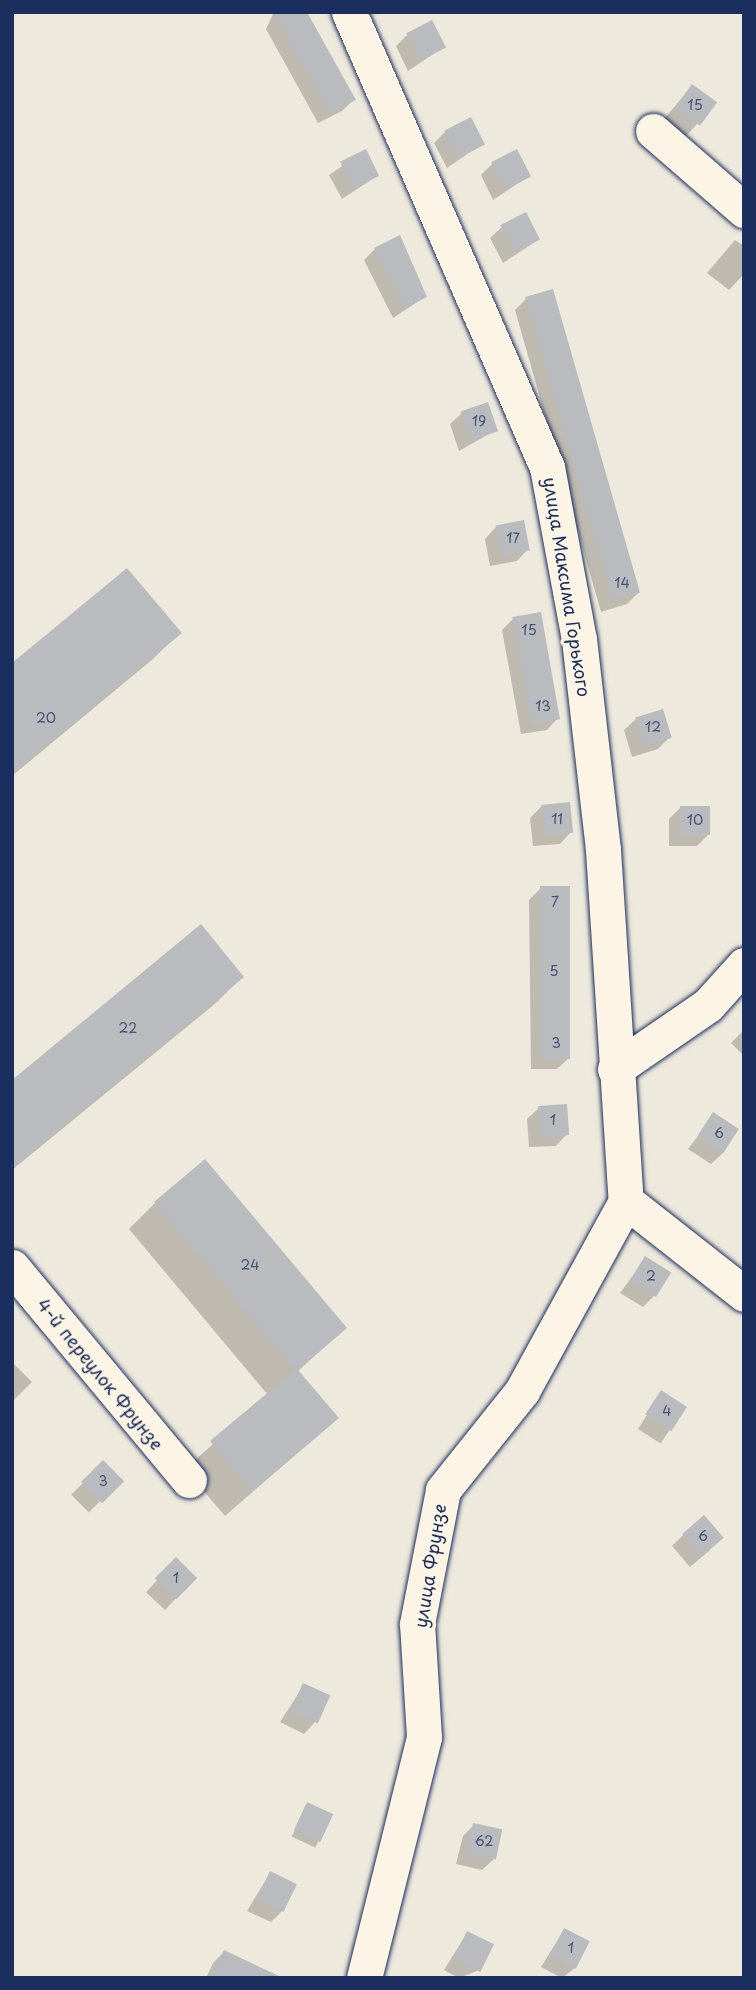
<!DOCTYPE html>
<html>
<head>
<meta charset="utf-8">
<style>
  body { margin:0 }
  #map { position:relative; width:756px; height:1990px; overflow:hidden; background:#eee9dd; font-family:"Playpen Sans",sans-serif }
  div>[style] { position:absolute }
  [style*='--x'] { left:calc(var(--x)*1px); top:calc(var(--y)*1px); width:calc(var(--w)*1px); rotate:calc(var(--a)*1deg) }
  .shadow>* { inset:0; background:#0003; transform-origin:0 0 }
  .building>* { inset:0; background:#babbbe; transform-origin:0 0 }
  .roads { filter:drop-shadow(0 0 2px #1b2f5e) drop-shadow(0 0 2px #1b2f5e) }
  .minor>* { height:35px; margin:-17.5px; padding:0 17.5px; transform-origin:17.5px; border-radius:17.5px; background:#fcf5e5 }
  span { translate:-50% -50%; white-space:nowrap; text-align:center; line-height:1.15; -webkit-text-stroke:7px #fcf5e5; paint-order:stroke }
  .number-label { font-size:14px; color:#435276 }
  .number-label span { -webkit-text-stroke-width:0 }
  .street-label { font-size:18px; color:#1b2f5e }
  .frame { position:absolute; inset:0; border:14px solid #1b2f5e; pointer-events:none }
</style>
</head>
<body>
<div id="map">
  <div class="shadow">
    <div style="clip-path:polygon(274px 12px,305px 12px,353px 100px,342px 111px,318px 123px,266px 29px)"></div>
    <div style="clip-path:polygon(407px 35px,444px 47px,408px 71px,396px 46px)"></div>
    <div style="clip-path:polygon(692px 86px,697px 124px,686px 136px,664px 119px)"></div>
    <div style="clip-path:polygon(445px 132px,482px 144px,447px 168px,434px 143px)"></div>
    <div style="clip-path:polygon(365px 151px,377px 176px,342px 199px,329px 175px)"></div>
    <div style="clip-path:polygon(492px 164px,529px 176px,493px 200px,481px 175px)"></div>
    <div style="clip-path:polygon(502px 227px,538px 240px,503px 263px,490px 238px)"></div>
    <div style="clip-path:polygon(735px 240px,744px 246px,744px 274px,729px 290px,707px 273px)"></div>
    <div style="clip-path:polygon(375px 249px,425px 297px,393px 318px,364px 260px)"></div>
    <div style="clip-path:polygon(526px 299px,638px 593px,627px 604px,601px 612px,515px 310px)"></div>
    <div style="clip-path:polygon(462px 413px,496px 430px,459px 451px,450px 424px)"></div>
    <div style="clip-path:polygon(496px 527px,528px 549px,517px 561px,490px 566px,485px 539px)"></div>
    <div style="clip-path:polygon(513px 619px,558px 718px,547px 730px,521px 734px,502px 630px)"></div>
    <div style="clip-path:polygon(179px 633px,153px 659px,12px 776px,12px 665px)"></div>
    <div style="clip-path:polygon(636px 719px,670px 737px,658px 749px,632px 757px,624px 730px)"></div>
    <div style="clip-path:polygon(542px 806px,571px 832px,560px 844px,533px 846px,530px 818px)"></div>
    <div style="clip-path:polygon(681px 807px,708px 835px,697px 846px,669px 846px,669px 819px)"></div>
    <div style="clip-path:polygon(541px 888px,569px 1058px,557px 1069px,531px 1069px,529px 900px)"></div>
    <div style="clip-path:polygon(242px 977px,216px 1003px,12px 1170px,12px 1082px)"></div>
    <div style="clip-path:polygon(744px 1030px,744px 1056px,731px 1043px)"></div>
    <div style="clip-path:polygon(539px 1108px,567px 1134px,556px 1146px,529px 1147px,527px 1119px)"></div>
    <div style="clip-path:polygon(714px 1115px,723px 1153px,711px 1164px,688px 1149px)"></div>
    <div style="clip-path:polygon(155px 1203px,345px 1328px,297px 1372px,337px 1418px,225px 1516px,185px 1469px,268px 1395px,129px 1229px)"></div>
    <div style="clip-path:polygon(646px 1258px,654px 1296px,643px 1307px,620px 1293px)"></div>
    <div style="clip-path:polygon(14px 1364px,32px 1382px,12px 1402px,12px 1366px)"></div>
    <div style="left:662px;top:1392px;width:27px;height:44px;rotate:33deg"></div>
    <div style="left:103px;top:1463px;width:25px;height:45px;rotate:45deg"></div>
    <div style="clip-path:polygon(683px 1535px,710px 1550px,690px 1567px,672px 1546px)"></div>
    <div style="left:176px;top:1560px;width:26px;height:44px;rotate:43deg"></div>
    <div style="clip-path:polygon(304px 1685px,315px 1722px,304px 1734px,280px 1722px)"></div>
    <div style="left:307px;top:1804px;width:26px;height:36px;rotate:25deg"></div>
    <div style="clip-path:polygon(474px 1825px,494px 1859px,482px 1870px,456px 1864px,463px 1836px)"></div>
    <div style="clip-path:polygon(270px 1873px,282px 1911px,271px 1922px,247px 1911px)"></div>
    <div style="clip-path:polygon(564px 1930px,576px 1967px,562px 1978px,541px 1967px)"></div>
    <div style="clip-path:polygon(467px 1933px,491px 1944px,479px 1970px,459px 1978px,444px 1970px)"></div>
    <div style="clip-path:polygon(224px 1952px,241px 1978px,206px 1978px,213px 1963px)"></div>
  </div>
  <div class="building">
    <div style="clip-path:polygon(274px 12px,307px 12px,356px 100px,329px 113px)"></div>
    <div style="left:432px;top:20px;width:31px;height:29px;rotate:63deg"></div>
    <div style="left:692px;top:84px;width:31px;height:29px;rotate:36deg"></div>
    <div style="left:471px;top:117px;width:31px;height:30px;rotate:63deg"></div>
    <div style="left:366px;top:149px;width:30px;height:29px;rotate:64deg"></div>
    <div style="left:517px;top:149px;width:31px;height:29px;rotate:63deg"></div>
    <div style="left:526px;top:212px;width:31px;height:29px;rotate:63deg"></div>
    <div style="clip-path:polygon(400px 235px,427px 297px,405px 308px,374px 248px)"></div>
    <div style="left:553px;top:289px;width:316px;height:29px;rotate:74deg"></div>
    <div style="left:488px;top:402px;width:31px;height:29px;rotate:71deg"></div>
    <div style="left:524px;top:520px;width:31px;height:29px;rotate:79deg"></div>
    <div style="clip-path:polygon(127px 568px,182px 633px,12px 774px,12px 663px)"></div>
    <div style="left:541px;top:612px;width:109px;height:29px;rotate:80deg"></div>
    <div style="left:663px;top:709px;width:30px;height:29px;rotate:73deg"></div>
    <div style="left:570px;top:802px;width:31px;height:29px;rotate:84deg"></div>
    <div style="left:680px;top:806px;width:30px;height:29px"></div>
    <div style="left:540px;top:886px;width:30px;height:173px"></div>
    <div style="clip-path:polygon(201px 924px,244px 977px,12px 1168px,12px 1080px)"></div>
    <div style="left:567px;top:1104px;width:31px;height:29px;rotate:86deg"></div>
    <div style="left:713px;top:1112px;width:31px;height:29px;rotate:33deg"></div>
    <div style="clip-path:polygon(205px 1159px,347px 1328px,298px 1370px,339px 1418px,252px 1492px,210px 1441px,295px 1370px,154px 1202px)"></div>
    <div style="left:645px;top:1256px;width:31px;height:29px;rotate:32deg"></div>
    <div style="left:661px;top:1390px;width:31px;height:29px;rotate:33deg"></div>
    <div style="left:103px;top:1460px;width:30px;height:31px;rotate:45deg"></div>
    <div style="left:704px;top:1515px;width:30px;height:29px;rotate:49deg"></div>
    <div style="left:176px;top:1557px;width:30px;height:30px;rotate:45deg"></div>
    <div style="left:303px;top:1683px;width:30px;height:31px;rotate:24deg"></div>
    <div style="left:307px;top:1802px;width:29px;height:31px;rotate:25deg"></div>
    <div style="left:473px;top:1823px;width:30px;height:31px;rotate:12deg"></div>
    <div style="left:270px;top:1871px;width:30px;height:31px;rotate:26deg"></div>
    <div style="left:564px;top:1928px;width:29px;height:31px;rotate:27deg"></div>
    <div style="left:467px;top:1931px;width:30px;height:31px;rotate:26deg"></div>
    <div style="clip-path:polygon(224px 1950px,283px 1978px,210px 1978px)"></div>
  </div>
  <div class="roads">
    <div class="minor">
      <div style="--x:349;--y:12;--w:496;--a:66.5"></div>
      <div style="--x:547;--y:467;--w:175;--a:79.5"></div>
      <div style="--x:579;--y:639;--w:212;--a:83.5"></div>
      <div style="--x:603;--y:850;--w:352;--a:86.3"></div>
      <div style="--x:653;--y:131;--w:121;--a:41"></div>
      <div style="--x:615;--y:1069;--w:113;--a:-34.5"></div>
      <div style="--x:708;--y:1005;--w:54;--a:-48"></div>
      <div style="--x:626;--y:1201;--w:150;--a:38.2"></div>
      <div style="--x:12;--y:1267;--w:277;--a:50.3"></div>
      <div style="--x:364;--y:1978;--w:248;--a:-76"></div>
      <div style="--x:424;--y:1737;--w:113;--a:-93.5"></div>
      <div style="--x:417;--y:1624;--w:136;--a:-79"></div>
      <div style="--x:443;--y:1490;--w:127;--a:-51.4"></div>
      <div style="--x:522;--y:1391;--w:217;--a:-61.3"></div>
    </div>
  </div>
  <div class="number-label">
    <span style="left:695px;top:105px">15</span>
    <span style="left:479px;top:421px">19</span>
    <span style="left:513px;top:538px">17</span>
    <span style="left:622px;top:583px">14</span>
    <span style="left:529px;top:630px">15</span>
    <span style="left:543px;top:706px">13</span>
    <span style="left:46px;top:718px">20</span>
    <span style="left:653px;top:727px">12</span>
    <span style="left:557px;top:819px">11</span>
    <span style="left:695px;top:820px">10</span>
    <span style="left:555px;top:902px">7</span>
    <span style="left:554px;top:971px">5</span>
    <span style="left:128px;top:1028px">22</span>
    <span style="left:556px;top:1043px">3</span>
    <span style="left:553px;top:1120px">1</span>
    <span style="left:719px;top:1133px">6</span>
    <span style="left:250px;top:1265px">24</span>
    <span style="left:651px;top:1276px">2</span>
    <span style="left:667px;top:1411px">4</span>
    <span style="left:103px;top:1481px">3</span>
    <span style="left:703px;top:1536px">6</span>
    <span style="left:176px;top:1578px">1</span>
    <span style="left:484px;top:1841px">62</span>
    <span style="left:571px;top:1948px">1</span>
  </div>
  <div class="street-label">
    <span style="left:567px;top:587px;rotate:81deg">улица Максима Горького</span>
    <span style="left:100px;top:1374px;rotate:51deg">4-й переулок Фрунзе</span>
    <span style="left:430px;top:1566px;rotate:-81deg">улица Фрунзе</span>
  </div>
  <div class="frame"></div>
</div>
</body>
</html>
